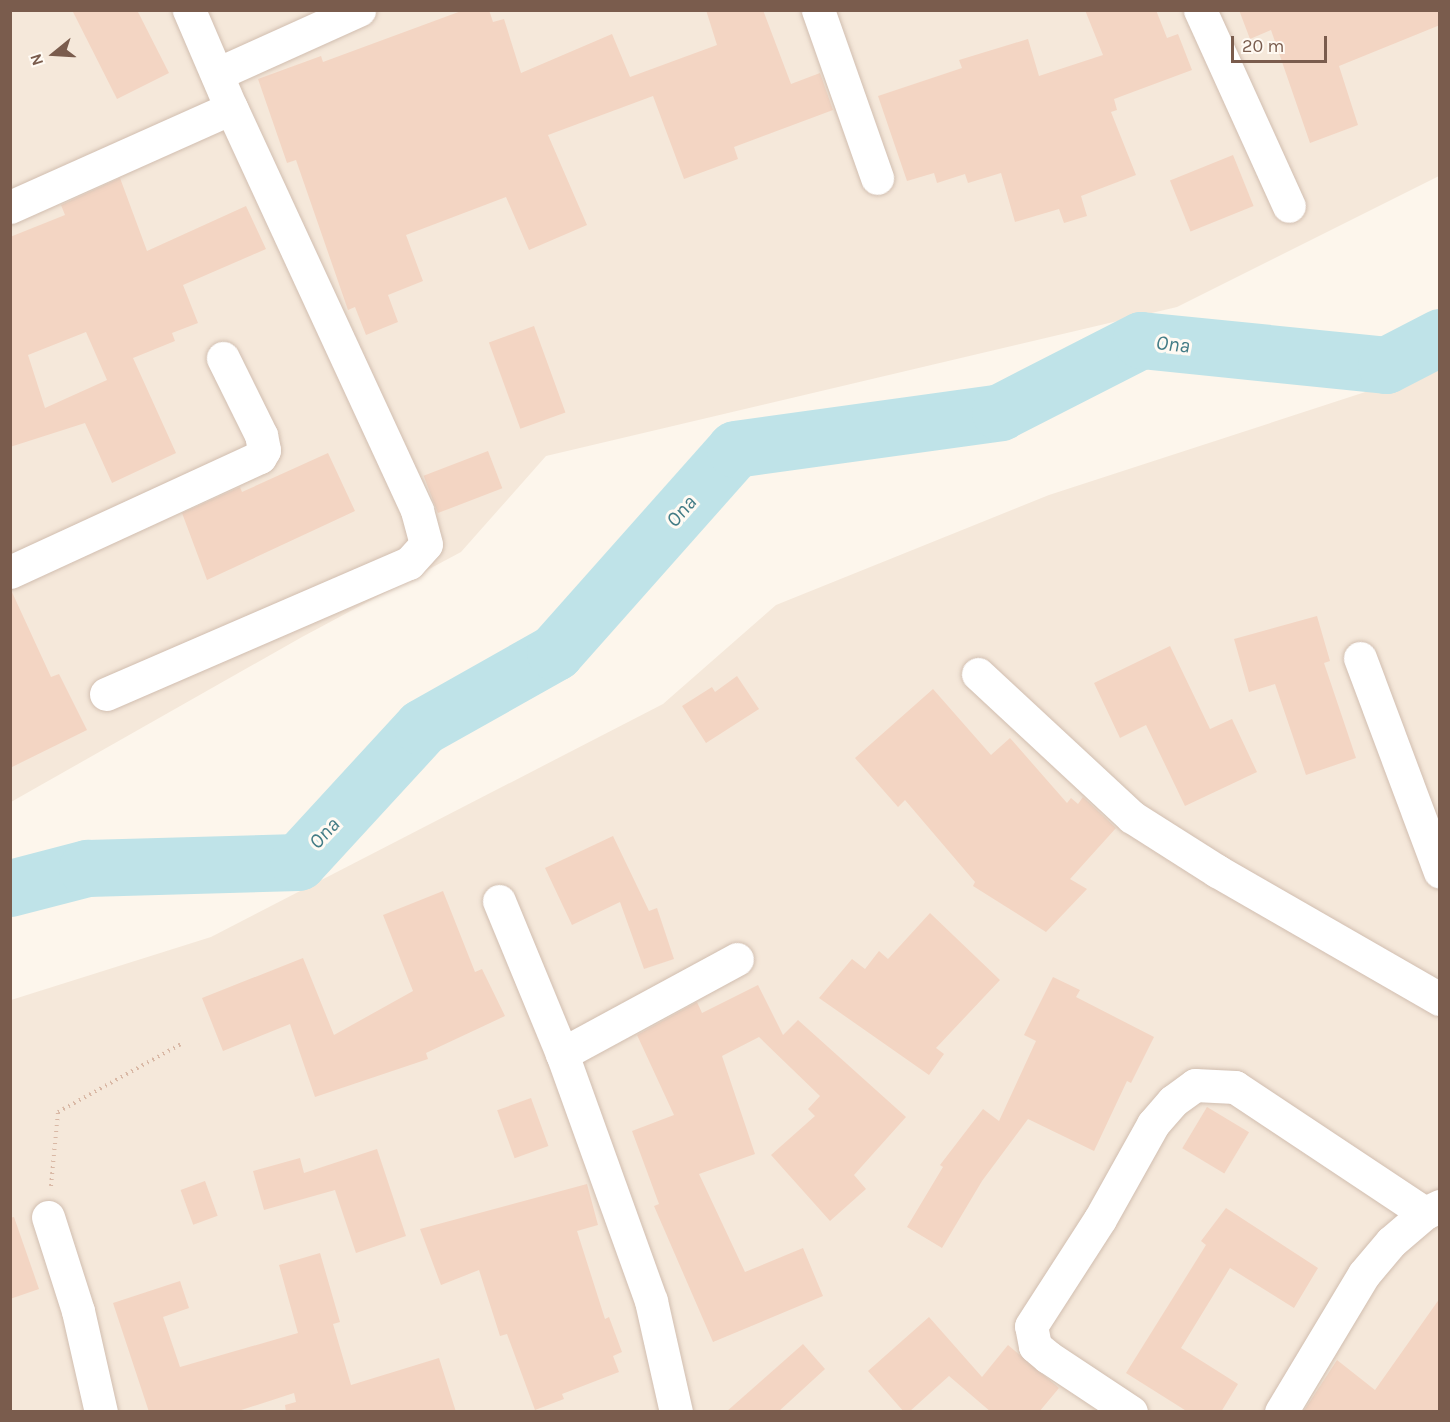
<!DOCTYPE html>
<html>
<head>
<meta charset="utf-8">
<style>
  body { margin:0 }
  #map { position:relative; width:1450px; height:1422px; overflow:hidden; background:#fdf6ec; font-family:Karla,sans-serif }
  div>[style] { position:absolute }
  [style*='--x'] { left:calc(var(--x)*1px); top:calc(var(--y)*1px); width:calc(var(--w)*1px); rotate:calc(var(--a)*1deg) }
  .residential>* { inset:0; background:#f5e8da }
  .river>* { height:57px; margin:-28.5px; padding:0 28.5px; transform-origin:28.5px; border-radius:28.5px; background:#bfe3e8 }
  .building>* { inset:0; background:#f3d5c3; transform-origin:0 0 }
  .path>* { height:4px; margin-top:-2px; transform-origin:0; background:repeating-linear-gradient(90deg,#d9b8a5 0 1.5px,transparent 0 6px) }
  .roads { filter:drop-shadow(0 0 2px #d1beb0) drop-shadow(0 0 2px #d1beb0) }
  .minor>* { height:33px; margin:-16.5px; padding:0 16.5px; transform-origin:16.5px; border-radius:16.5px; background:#fff }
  span { translate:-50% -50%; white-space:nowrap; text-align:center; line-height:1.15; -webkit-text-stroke:6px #fffaf3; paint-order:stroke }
  .water-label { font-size:21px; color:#437c86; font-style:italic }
  .frame { position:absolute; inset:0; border:12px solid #7a5c4d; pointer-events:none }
  .north { position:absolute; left:24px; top:24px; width:60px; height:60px; -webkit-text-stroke:4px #fffaf3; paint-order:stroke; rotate:252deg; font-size:16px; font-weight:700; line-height:24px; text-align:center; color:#7a5c4d }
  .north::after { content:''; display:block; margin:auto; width:21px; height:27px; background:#7a5c4d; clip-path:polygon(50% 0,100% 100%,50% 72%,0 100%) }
  .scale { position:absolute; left:1231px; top:36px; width:96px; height:27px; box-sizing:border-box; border:3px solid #7a5c4d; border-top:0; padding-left:8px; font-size:18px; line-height:21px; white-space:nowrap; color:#7a5c4d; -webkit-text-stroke:4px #fffaf3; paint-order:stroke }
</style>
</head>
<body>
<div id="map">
  <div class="residential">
    <div style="clip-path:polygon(11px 11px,1439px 11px,1439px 176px,1177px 307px,546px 456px,461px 552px,302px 637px,11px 802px)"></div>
    <div style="clip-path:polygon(1439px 368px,1439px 1411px,11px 1412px,11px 1000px,211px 937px,663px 704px,776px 605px,1049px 495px)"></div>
  </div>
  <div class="river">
    <div style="--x:10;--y:888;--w:80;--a:-14.6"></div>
    <div style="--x:87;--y:868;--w:211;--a:-1.6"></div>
    <div style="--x:298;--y:862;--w:183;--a:-47.4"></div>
    <div style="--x:422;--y:727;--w:153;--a:-29.4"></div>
    <div style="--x:555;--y:652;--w:271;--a:-48.4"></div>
    <div style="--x:735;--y:449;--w:268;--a:-7.9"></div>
    <div style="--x:1000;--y:412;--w:158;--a:-27.1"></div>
    <div style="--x:1141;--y:340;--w:246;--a:5.8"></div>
    <div style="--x:1386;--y:365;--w:61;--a:-27.4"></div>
  </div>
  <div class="building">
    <div style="clip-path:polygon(72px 10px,137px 10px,169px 73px,117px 99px)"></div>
    <div style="clip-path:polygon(464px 10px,489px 10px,493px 22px,504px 19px,521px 73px,612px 34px,630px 77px,717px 45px,706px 10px,763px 10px,791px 84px,820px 73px,833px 110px,734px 147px,738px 159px,684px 179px,653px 96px,548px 135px,587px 225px,529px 250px,506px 197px,406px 235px,423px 281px,388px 295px,398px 322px,366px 335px,355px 307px,348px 310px,296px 160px,287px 163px,258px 79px,321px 56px,323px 62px)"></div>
    <div style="clip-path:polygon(1085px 10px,1156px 10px,1167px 38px,1178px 34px,1192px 70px,1114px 99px,1117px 110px,1111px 112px,1136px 175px,1081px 196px,1087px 216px,1064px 223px,1059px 209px,1015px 222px,1001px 173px,968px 183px,965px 174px,937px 183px,934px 173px,907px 181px,878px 96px,962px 68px,959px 60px,1028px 39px,1039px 76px,1103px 55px)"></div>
    <div style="clip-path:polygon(1239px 10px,1440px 10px,1440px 25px,1339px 66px,1358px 125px,1310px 143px,1271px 30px,1250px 39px)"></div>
    <div style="left:1233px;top:155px;width:55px;height:68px;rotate:68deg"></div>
    <div style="clip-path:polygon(evenodd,120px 178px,147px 251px,246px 206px,266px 249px,183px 285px,198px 323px,172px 333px,175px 341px,133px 358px,176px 453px,112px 483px,85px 423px,10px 447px,10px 237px,65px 215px,61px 205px,120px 178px,86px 332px,107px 380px,45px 408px,28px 355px,86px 332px)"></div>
    <div style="left:534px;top:326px;width:92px;height:48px;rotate:70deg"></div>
    <div style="left:488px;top:451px;width:40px;height:69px;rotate:69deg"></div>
    <div style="clip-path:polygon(328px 453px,355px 511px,207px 580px,182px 513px,240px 487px,242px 492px)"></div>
    <div style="clip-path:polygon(11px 590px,51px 677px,59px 674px,87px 730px,10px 768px)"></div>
    <div style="clip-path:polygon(1317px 616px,1330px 661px,1324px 663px,1356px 758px,1306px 775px,1275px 684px,1249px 692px,1234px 639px)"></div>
    <div style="clip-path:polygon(1170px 646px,1210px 729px,1232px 719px,1257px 772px,1185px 806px,1146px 725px,1120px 738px,1094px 683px)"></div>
    <div style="clip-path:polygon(737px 676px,759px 709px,706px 743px,682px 706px,712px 687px,715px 692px)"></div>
    <div style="clip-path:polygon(933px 689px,991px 755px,1010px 738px,1067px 803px,1071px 798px,1078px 804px,1083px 797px,1116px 828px,1070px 879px,1087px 889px,1046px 932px,973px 886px,975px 882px,905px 800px,898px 807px,855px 758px)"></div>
    <div style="clip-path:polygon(613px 836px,649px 911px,657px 908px,674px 959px,644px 969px,620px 902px,572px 925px,545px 868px)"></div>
    <div style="clip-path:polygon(443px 891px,475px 972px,482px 969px,505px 1016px,426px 1053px,428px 1059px,315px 1097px,290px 1024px,223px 1051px,202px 998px,303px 958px,334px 1035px,413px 991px,383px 915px)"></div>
    <div style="clip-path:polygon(930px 913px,1000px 980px,936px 1048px,944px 1054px,929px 1075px,819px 998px,852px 959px,865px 969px,879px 951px,888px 959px)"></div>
    <div style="clip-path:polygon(1053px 977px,1080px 990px,1076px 997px,1154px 1037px,1131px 1083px,1127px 1081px,1094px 1151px,1028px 1119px,982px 1181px,942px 1248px,907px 1227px,943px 1167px,940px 1165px,983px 1109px,999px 1121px,1036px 1041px,1024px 1035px)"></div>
    <div style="clip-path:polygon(758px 985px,783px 1035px,798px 1020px,906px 1117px,854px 1175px,866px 1189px,830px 1221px,771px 1155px,815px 1116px,808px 1109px,820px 1096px,759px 1037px,722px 1056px,755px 1154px,699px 1174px,745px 1272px,803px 1248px,823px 1296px,713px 1342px,654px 1206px,659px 1204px,632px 1131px,674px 1115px,637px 1035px,697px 1002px,702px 1013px)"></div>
    <div style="left:531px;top:1098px;width:51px;height:36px;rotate:70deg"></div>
    <div style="left:1207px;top:1107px;width:49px;height:48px;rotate:31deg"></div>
    <div style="clip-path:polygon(377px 1149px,406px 1236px,356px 1253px,335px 1190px,264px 1210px,253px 1171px,300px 1158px,304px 1173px)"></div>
    <div style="left:205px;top:1181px;width:37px;height:26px;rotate:70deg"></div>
    <div style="clip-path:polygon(587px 1184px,598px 1225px,577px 1231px,605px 1319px,609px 1317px,622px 1352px,613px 1356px,619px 1372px,562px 1394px,564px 1399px,535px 1410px,507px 1334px,500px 1336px,479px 1270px,441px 1285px,420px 1229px)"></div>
    <div style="clip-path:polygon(1226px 1208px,1318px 1268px,1294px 1308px,1230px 1268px,1181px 1348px,1238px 1384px,1221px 1412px,1188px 1412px,1126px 1373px,1206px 1245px,1201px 1241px)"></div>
    <div style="clip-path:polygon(14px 1217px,39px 1289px,10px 1299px,10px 1218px)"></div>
    <div style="clip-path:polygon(320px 1253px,340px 1322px,333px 1324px,351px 1385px,439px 1358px,456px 1412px,286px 1412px,285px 1405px,296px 1402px,294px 1393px,235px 1412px,149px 1412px,113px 1303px,180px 1281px,189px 1308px,163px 1317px,180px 1367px,298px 1333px,279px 1265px)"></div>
    <div style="clip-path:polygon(1440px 1298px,1440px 1412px,1303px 1412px,1337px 1360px,1375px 1390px)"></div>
    <div style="clip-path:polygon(929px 1317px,982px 1377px,1008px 1345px,1059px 1388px,1039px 1412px,991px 1412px,949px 1376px,909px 1412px,904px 1412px,868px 1371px)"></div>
    <div style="clip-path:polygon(803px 1344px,825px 1369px,778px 1412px,726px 1412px)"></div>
  </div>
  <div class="path">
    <div style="--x:51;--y:1186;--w:74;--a:-84.6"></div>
    <div style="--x:58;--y:1112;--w:141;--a:-28.9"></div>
  </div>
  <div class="roads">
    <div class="minor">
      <div style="--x:818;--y:10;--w:178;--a:70.6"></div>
      <div style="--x:1200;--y:10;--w:215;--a:65.6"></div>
      <div style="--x:217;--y:74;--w:156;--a:-24.3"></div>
      <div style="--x:10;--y:207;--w:242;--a:-24.1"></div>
      <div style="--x:231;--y:108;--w:107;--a:-113.2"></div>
      <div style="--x:10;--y:572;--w:275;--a:-24.7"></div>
      <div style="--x:260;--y:457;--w:8;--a:-60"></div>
      <div style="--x:264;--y:450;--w:15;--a:-101"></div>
      <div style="--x:261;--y:435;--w:86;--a:-116.3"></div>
      <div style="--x:1360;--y:658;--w:228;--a:69.5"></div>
      <div style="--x:978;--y:674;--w:210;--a:42.9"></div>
      <div style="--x:1132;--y:817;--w:101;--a:32.4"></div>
      <div style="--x:1217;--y:871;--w:257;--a:29.9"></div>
      <div style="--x:106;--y:694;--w:330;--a:-23.4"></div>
      <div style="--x:409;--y:563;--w:25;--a:-48"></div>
      <div style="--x:426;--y:544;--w:35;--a:-105"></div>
      <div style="--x:417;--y:510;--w:443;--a:-114.8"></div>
      <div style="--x:499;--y:901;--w:165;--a:67.6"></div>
      <div style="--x:48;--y:1217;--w:99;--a:72.3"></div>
      <div style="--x:78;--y:1311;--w:104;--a:77.2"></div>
      <div style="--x:676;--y:1412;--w:114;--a:-102.7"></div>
      <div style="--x:651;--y:1301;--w:263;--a:-109.8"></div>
      <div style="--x:562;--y:1054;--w:199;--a:-28.5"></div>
      <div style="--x:1131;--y:1412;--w:100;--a:-146.5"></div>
      <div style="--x:1048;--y:1357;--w:17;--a:-140"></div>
      <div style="--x:1035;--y:1346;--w:20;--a:-101"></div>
      <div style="--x:1031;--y:1326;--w:127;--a:-57.2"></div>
      <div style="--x:1100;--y:1219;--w:109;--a:-60.8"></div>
      <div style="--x:1153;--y:1124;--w:30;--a:-49"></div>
      <div style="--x:1173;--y:1101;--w:27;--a:-36"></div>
      <div style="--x:1195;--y:1085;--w:40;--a:2.9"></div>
      <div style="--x:1235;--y:1087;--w:228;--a:33.6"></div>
      <div style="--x:1281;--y:1412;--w:161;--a:-59"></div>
      <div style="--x:1364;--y:1274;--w:42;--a:-49.8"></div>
      <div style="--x:1391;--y:1242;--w:45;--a:-40.5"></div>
      <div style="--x:1425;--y:1213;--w:17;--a:-25"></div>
    </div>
  </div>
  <div class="water-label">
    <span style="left:1173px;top:344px;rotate:6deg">Ona</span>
    <span style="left:681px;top:511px;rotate:-49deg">Ona</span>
    <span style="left:324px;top:833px;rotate:-47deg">Ona</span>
  </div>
  <div class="frame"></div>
  <div class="north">N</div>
  <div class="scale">20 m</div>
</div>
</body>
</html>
